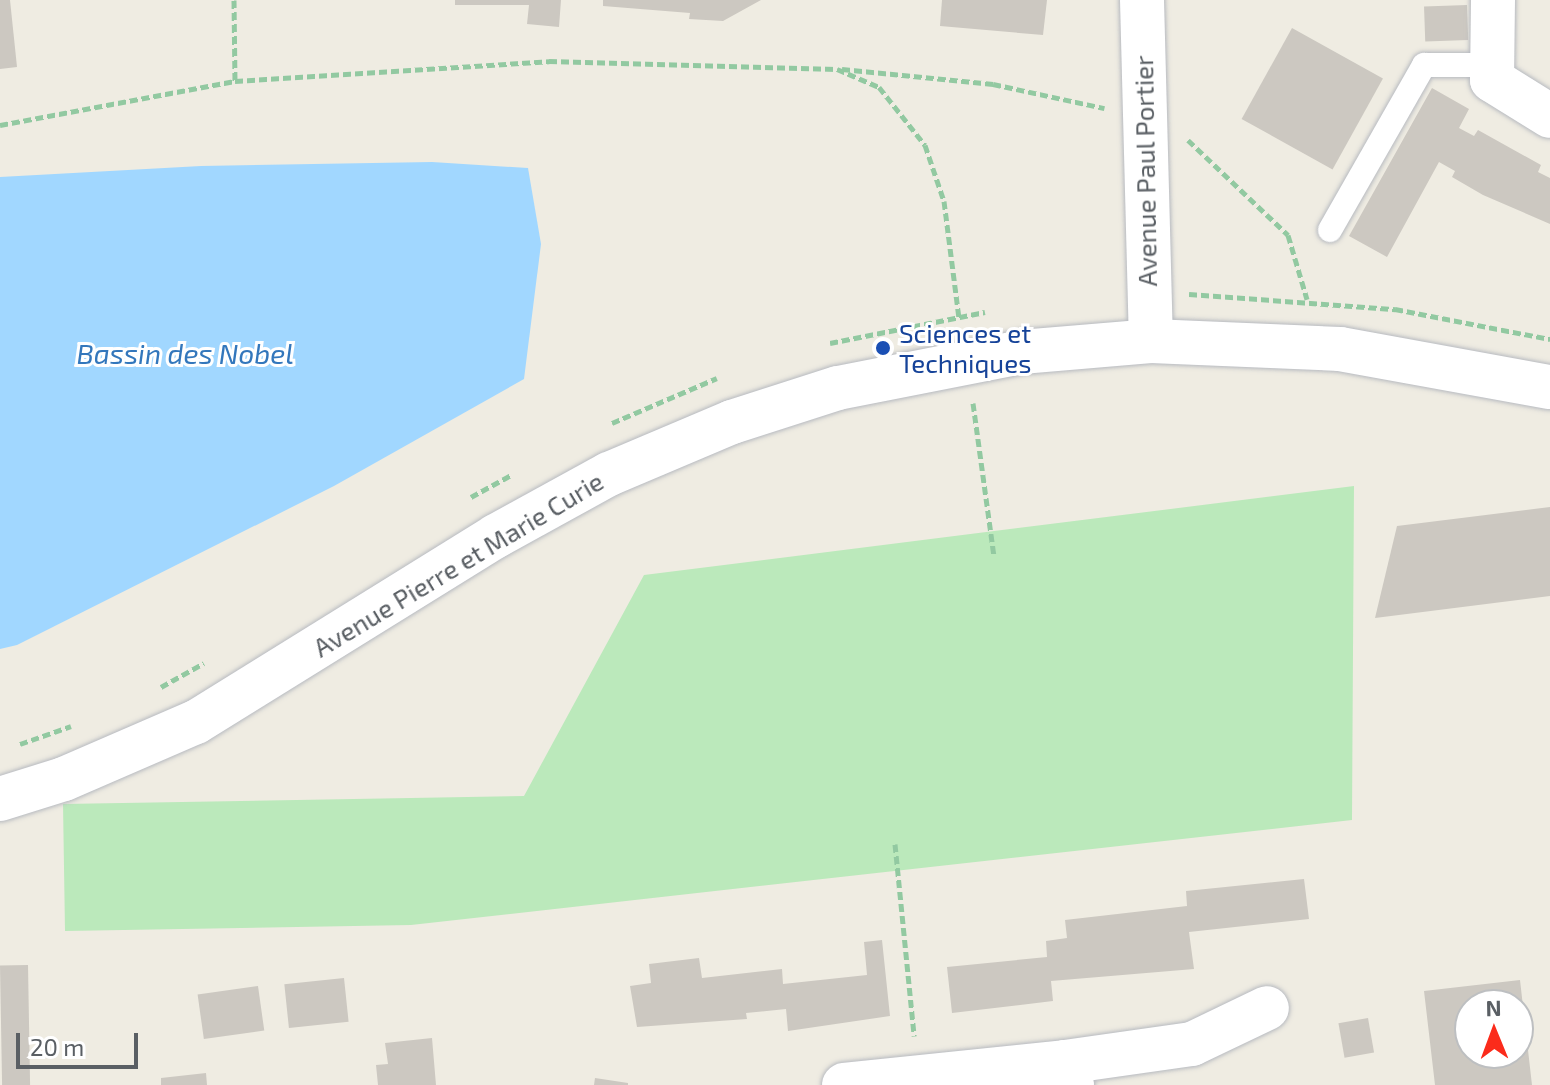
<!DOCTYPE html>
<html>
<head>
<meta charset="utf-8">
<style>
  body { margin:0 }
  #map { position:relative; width:1550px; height:1085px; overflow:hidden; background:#efece2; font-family:"Exo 2",sans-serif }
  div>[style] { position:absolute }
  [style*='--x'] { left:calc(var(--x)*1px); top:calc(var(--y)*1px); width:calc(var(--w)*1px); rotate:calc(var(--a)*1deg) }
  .green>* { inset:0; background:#bbe9bb }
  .water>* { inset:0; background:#a1d7ff }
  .building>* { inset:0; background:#ccc8c1; transform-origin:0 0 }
  .path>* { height:5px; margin-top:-2.5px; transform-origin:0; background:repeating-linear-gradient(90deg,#92c9a1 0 8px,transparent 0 12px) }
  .roads { filter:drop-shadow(0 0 2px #b7bac0) drop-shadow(0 0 2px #b7bac0) }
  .lane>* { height:24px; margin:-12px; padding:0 12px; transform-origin:12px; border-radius:12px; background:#fff }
  .street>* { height:44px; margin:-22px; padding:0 22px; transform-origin:22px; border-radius:22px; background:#fff }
  .secondary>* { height:44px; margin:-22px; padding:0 22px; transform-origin:22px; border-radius:22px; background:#fff }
  .dots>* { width:22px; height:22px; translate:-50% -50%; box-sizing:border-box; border:4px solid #fff; border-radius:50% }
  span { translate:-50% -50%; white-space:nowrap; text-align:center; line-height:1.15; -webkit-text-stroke:6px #fff; paint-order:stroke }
  .street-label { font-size:26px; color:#5a5f64 }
  .transit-label { font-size:26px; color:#164399 }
  .left { translate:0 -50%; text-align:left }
  .water-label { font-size:28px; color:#3377bc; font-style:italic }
  .north { position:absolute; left:1454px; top:989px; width:80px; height:80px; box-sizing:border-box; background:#fff; border:2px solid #bdbfc1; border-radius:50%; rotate:359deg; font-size:22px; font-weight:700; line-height:32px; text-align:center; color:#5a5f64 }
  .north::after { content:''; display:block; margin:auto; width:28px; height:36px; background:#fb2b1b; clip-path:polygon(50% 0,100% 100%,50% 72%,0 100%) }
  .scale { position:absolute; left:16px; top:1033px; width:122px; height:36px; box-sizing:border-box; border:4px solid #5a5f64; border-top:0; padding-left:10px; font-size:24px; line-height:28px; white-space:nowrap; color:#5a5f64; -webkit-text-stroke:6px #fff; paint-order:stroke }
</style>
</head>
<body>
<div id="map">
  <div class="green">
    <div style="clip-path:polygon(1354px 486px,1352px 820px,411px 925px,65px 931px,63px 804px,524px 796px,644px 575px)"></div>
  </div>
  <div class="water">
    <div style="clip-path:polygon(432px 162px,528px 168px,541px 244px,524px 379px,334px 486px,17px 645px,0 649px,0 177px,201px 166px)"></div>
  </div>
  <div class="building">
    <div style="clip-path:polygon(0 0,10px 0,17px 67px,0 69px)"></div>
    <div style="clip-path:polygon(455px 0,561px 0,559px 27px,527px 24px,529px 5px,455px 5px)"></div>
    <div style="clip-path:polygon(603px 0,761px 0,723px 21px,689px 19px,690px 13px,603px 6px)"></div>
    <div style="clip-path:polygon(942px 0,1047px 0,1043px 35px,940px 26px)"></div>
    <div style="left:1467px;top:5px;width:35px;height:43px;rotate:88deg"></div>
    <div style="left:1292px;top:28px;width:104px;height:104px;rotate:29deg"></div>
    <div style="clip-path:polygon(1432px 88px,1469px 109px,1459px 128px,1474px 136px,1478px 130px,1541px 165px,1538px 172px,1550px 178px,1550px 224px,1483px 195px,1452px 177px,1455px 171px,1439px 162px,1387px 257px,1349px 236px)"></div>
    <div style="clip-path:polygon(1550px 507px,1550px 596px,1375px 618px,1397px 526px)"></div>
    <div style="clip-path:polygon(1304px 879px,1309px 919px,1189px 932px,1194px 969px,1051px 981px,1053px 1001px,952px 1013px,947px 967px,1047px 957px,1046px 941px,1067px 938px,1065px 920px,1187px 906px,1186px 891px)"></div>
    <div style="clip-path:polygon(882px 940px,890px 1016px,788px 1031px,786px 1009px,746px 1013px,747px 1019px,637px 1027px,630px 986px,651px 983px,649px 964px,699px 958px,702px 978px,782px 969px,783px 984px,867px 975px,864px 942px)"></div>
    <div style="left:28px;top:965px;width:120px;height:28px;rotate:89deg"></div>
    <div style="left:344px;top:978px;width:44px;height:60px;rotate:84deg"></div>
    <div style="clip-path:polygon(evenodd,1520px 980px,1532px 1085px,1435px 1085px,1424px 991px,1520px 980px,1470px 1005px,1518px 1005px,1518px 1053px,1470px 1053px,1470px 1005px)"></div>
    <div style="left:258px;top:986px;width:45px;height:61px;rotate:82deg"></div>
    <div style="left:1368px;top:1018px;width:35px;height:30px;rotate:80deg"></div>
    <div style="clip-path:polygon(432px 1038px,436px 1085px,378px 1085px,376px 1065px,388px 1064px,385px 1043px)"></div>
    <div style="clip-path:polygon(206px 1073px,207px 1085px,161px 1085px,161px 1078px)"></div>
    <div style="clip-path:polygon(595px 1078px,628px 1083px,628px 1085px,594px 1085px)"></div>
  </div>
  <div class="path">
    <div style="--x:234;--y:0;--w:81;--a:89.3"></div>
    <div style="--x:842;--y:69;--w:152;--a:5.7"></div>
    <div style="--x:993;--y:84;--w:114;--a:12.2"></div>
    <div style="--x:0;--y:125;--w:239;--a:-10.6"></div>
    <div style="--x:235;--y:81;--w:315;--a:-3.6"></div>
    <div style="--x:549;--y:61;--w:288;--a:1.6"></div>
    <div style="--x:837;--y:69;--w:46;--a:23.2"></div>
    <div style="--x:879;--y:87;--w:74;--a:51.6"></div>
    <div style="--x:925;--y:145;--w:59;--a:71.3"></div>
    <div style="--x:944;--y:201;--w:118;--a:82.7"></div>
    <div style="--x:1188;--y:140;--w:138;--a:43.5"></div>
    <div style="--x:1288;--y:235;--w:67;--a:73.5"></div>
    <div style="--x:1189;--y:294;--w:207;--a:4.2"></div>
    <div style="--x:1395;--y:309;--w:158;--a:11"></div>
    <div style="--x:830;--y:343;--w:158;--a:-11.3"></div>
    <div style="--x:973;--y:403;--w:154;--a:82.2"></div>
    <div style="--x:612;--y:423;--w:114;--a:-23.2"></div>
    <div style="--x:471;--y:497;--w:46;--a:-28.8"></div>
    <div style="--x:161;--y:687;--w:49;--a:-29.2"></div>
    <div style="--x:20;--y:744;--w:54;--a:-19.4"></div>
    <div style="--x:895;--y:844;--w:193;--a:84.3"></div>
  </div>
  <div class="roads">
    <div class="lane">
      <div style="--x:1330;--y:230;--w:190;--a:-60.3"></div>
      <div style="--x:1424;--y:65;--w:68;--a:0"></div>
    </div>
    <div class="street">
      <div style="--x:1142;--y:0;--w:341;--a:88.5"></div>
      <div style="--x:1493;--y:0;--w:80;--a:90.7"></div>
      <div style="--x:1492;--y:80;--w:68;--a:31.8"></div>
      <div style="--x:1065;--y:1062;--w:128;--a:-8.1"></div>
      <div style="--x:1192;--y:1044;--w:83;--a:-25.6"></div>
      <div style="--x:844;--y:1085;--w:222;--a:-5.9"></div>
      <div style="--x:1065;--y:1062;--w:24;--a:73"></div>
    </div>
    <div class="secondary">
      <div style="--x:0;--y:799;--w:67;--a:-17.4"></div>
      <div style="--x:64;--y:779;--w:144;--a:-23.4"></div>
      <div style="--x:196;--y:722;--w:353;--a:-31.8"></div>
      <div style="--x:496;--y:536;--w:129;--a:-28.8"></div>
      <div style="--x:609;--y:474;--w:134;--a:-22.9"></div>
      <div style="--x:732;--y:422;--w:111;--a:-17.8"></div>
      <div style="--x:838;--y:388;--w:187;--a:-11.1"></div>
      <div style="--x:1021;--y:352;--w:130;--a:-4.8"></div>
      <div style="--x:1151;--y:341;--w:189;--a:2.4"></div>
      <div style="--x:1340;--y:349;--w:213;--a:10.3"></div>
    </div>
  </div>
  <div class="dots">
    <div style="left:883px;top:348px;background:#1a4fb4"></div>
  </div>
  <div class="street-label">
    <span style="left:1145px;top:171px;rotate:-91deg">Avenue Paul Portier</span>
    <span style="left:458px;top:564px;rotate:-31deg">Avenue Pierre et Marie Curie</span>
  </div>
  <div class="transit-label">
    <span class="left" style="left:899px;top:348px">Sciences et<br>Techniques</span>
  </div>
  <div class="water-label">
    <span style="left:185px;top:353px">Bassin des Nobel</span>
  </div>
  <div class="north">N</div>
  <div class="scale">20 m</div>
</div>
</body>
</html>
